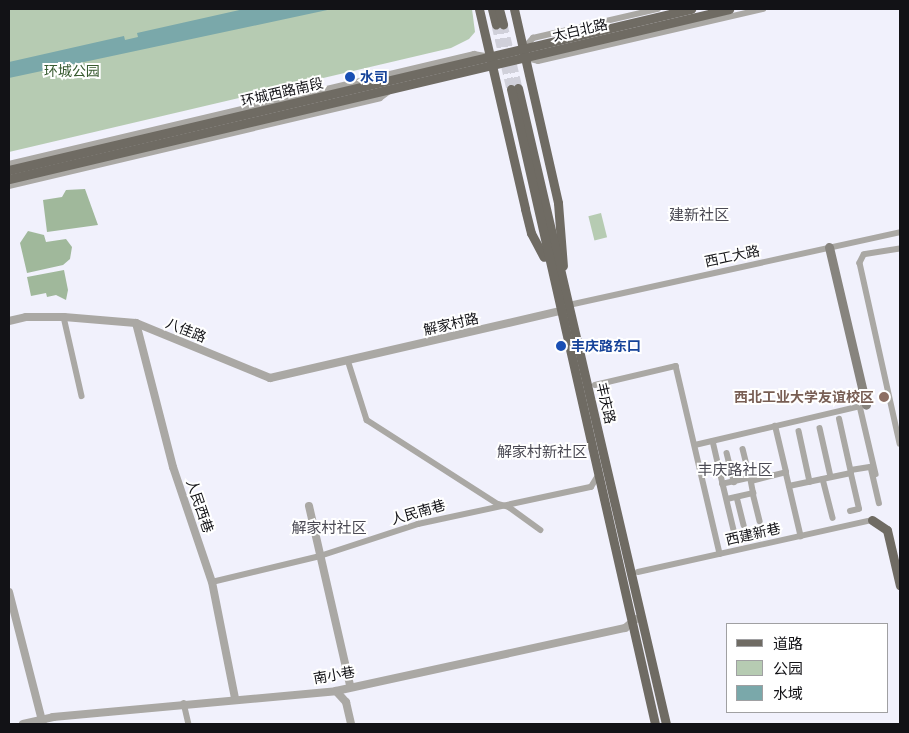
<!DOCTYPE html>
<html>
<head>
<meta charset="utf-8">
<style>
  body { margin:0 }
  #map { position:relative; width:909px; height:733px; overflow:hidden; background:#f1f1fc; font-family:"Archivo Narrow","Noto Sans SC",sans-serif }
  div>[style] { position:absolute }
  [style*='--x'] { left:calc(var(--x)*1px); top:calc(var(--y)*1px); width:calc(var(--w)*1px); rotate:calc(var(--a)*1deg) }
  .green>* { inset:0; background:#b6cbb2; transform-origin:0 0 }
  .forest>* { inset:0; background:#a0b89b }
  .water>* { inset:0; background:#7aa8aa }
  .primary-tunnel>* { height:9px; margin-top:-4.5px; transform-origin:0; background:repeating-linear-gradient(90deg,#d0d0da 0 9px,transparent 0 13.5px) }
  .minor>* { height:5.5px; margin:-2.75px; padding:0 2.75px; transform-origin:2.75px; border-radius:2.75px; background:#aaa8a4 }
  .tertiary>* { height:8px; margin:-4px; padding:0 4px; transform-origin:4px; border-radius:4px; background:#aaa8a4 }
  .secondary>* { height:9px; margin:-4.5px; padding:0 4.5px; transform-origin:4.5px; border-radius:4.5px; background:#87847e }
  .primary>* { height:9px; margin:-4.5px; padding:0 4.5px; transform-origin:4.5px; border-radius:4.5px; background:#6f6b63 }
  .dots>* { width:14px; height:14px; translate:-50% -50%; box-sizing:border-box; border:2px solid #fff; border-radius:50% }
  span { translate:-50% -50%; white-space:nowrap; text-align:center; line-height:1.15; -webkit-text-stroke:4px #fff; paint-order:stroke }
  .street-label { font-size:14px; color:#121216 }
  .park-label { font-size:14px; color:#385b31 }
  .transit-label { font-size:14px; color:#164399; font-weight:700 }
  .left { translate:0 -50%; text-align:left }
  .education-label { font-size:14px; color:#785e54; font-weight:700 }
  .right { translate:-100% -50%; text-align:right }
  .neighbourhood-label { font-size:15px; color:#4b4a54 }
  .frame { position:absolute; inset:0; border:10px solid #121216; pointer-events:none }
  .legend { position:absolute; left:726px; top:623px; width:162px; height:90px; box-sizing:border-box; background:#fff; border:1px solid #a0a0a2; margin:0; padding:6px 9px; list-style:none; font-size:15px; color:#121216 }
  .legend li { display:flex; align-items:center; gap:10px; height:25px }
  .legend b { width:25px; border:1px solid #a0a0a2 }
</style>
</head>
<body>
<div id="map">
  <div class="green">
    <div style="clip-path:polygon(9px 9px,472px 9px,475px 32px,469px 39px,451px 48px,9px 152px)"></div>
    <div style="left:601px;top:213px;width:25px;height:13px;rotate:76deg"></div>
  </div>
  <div class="forest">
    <div style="clip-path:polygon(85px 189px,98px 225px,47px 232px,43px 200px,62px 197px,66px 190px)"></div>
    <div style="clip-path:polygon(28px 231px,44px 235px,46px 242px,66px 239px,72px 247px,70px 259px,63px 265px,27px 273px,20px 243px)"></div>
    <div style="clip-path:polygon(64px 270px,68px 290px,66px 300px,56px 295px,47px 297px,46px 293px,31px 296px,27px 277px)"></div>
  </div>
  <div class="water">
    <div style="clip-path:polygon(244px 9px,332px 9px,9px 78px,9px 62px,124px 36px,125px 40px,138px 37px,137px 33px)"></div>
  </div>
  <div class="primary-tunnel">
    <div style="--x:503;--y:24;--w:66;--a:76.8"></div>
    <div style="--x:496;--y:25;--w:66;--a:76.8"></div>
  </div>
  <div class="minor">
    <div style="--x:525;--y:47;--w:12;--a:-48"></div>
    <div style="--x:533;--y:38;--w:128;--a:-13.1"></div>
    <div style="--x:527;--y:58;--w:11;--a:15"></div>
    <div style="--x:538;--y:61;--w:231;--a:-13"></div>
    <div style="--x:9;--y:164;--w:478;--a:-13.3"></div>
    <div style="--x:474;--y:54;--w:11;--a:10"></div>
    <div style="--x:9;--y:186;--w:381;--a:-13.3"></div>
    <div style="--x:380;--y:98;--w:14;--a:-36"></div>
    <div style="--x:900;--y:249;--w:36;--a:171"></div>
    <div style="--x:864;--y:255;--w:9;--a:117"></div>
    <div style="--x:860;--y:263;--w:185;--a:77.5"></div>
    <div style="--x:569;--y:305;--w:339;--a:-12.4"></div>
    <div style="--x:64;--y:317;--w:81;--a:77.2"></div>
    <div style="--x:348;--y:360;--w:63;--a:72.4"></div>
    <div style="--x:367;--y:420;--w:156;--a:32.7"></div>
    <div style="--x:498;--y:504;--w:11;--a:15"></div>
    <div style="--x:509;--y:507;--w:39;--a:36"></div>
    <div style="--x:595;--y:385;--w:83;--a:-13.2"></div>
    <div style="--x:676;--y:366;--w:193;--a:76.8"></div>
    <div style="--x:860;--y:406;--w:70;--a:76.8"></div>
    <div style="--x:820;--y:428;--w:50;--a:77.3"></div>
    <div style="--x:799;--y:431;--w:52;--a:77.8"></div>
    <div style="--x:713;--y:441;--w:44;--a:76.9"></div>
    <div style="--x:695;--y:445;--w:176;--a:-13.2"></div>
    <div style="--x:743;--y:449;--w:30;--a:76"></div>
    <div style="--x:727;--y:453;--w:30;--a:76"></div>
    <div style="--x:851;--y:470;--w:20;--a:-9"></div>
    <div style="--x:871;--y:467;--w:37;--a:77"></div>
    <div style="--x:786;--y:472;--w:66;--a:76.8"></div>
    <div style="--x:823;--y:479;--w:40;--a:75.6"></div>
    <div style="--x:751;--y:481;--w:36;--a:-14"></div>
    <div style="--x:786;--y:472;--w:47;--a:-103.4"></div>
    <div style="--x:789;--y:486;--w:63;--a:-11.8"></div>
    <div style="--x:851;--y:473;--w:55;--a:-102.5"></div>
    <div style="--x:753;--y:493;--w:29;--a:76"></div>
    <div style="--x:737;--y:497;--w:29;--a:76"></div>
    <div style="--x:727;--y:499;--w:27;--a:-13"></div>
    <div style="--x:753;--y:493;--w:15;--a:-101"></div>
    <div style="--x:750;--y:478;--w:28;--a:167"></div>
    <div style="--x:723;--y:484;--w:47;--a:76.6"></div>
    <div style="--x:850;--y:511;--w:9;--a:-13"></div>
    <div style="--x:859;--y:509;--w:37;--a:-103"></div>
    <div style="--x:638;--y:572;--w:240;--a:-12.5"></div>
    <div style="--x:212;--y:582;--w:111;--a:-13.5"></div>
    <div style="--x:320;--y:556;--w:103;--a:-18.1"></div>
    <div style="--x:418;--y:524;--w:177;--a:-12.1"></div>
    <div style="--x:591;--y:487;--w:13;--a:-58"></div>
    <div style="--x:184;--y:703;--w:22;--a:77"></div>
  </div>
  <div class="tertiary">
    <div style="--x:9;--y:321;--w:17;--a:-13"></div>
    <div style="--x:26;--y:317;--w:38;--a:0"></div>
    <div style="--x:64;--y:317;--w:72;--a:4.8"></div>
    <div style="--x:136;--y:323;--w:145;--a:22.3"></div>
    <div style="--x:270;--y:378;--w:298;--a:-13"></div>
    <div style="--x:136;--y:323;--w:149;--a:75.6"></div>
    <div style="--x:173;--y:467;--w:121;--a:71.3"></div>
    <div style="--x:212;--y:582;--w:118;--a:78.8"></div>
    <div style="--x:309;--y:506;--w:184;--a:77.1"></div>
    <div style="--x:9;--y:592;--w:136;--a:75.6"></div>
    <div style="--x:336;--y:691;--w:15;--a:48"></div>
    <div style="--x:346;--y:702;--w:23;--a:77"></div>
    <div style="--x:23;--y:724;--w:31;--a:-13"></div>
    <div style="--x:53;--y:717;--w:284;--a:-5.2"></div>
    <div style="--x:336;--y:691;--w:296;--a:-12.3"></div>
    <div style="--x:625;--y:628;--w:14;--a:-39"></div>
  </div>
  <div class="secondary">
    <div style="--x:829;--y:247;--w:162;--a:76.8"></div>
  </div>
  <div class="primary">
    <div style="--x:479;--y:9;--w:205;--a:77"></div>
    <div style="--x:525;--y:209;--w:25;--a:76"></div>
    <div style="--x:531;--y:233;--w:27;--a:62"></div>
    <div style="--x:492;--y:9;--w:16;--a:76"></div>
    <div style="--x:499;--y:9;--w:16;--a:75"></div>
    <div style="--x:514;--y:9;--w:199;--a:77.2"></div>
    <div style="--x:558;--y:203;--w:63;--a:85.5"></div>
    <div style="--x:518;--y:88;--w:653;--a:76.9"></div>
    <div style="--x:511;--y:89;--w:651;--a:77.22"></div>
    <div style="--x:9;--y:170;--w:701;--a:-13.28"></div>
    <div style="--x:9;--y:179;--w:740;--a:-13.28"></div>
    <div style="--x:872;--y:520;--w:18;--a:34"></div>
    <div style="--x:887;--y:530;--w:57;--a:76.9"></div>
  </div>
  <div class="dots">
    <div style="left:350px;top:77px;background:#1a4fb4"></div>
    <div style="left:561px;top:346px;background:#1a4fb4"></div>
    <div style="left:884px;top:397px;background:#8d6e63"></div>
  </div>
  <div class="street-label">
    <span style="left:580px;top:30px;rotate:-13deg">太白北路</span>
    <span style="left:282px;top:92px;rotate:-13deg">环城西路南段</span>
    <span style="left:732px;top:256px;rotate:-12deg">西工大路</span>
    <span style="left:451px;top:324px;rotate:-13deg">解家村路</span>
    <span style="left:186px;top:330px;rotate:22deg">八佳路</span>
    <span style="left:606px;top:403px;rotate:77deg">丰庆路</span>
    <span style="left:200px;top:506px;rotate:71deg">人民西巷</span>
    <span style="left:418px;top:512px;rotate:-16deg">人民南巷</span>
    <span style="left:753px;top:534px;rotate:-13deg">西建新巷</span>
    <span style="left:334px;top:675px;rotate:-10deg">南小巷</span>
  </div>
  <div class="park-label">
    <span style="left:72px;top:71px">环城公园</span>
  </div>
  <div class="transit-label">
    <span class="left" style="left:360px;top:77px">水司</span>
    <span class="left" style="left:571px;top:346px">丰庆路东口</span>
  </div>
  <div class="education-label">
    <span class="right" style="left:874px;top:397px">西北工业大学友谊校区</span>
  </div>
  <div class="neighbourhood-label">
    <span style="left:699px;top:215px">建新社区</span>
    <span style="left:542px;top:452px">解家村新社区</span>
    <span style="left:735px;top:470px">丰庆路社区</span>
    <span style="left:329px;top:528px">解家村社区</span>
  </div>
  <div class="frame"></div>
  <ul class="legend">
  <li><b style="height:6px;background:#6f6b63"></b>道路</li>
  <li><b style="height:14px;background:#b6cbb2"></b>公园</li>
  <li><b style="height:14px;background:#7aa8aa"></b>水域</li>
  </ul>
</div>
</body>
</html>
